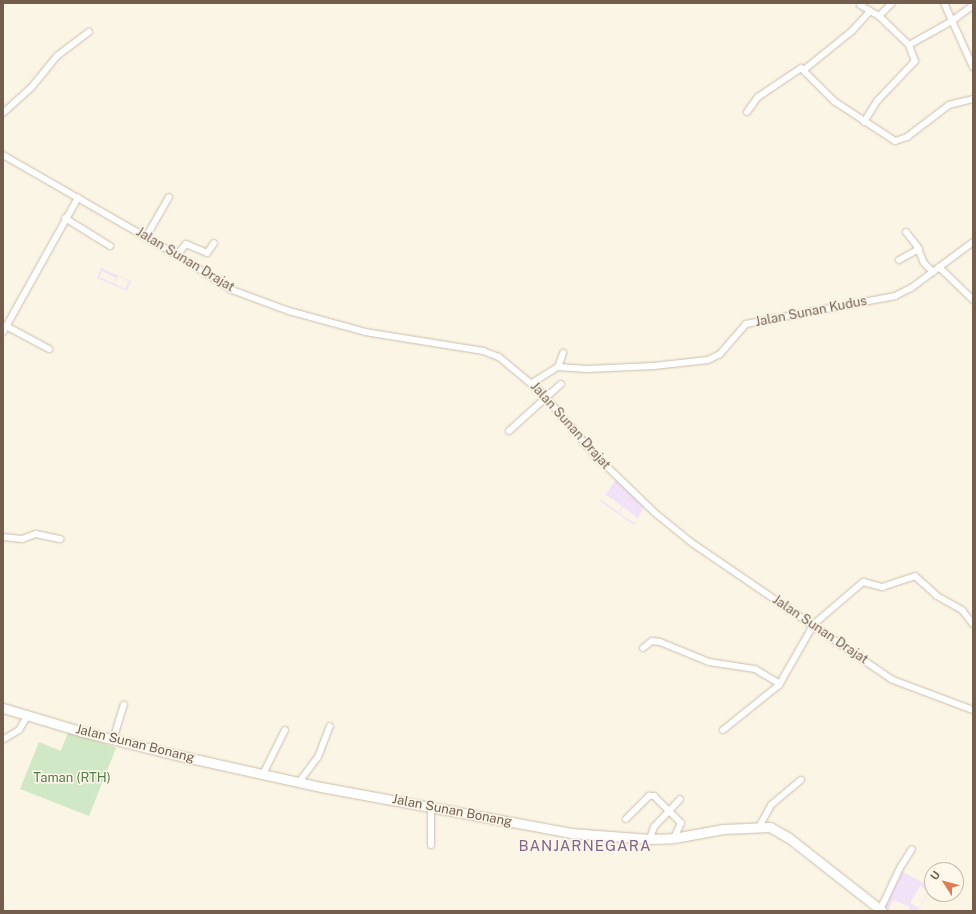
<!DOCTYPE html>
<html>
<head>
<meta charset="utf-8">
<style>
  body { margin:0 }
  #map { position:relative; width:976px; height:914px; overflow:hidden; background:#fbf5e5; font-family:"Public Sans",sans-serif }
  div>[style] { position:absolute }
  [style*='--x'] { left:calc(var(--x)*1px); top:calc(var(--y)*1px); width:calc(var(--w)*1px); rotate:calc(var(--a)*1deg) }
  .education>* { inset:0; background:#f1e2f7 }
  .green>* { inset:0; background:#d0e8c5 }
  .roads { filter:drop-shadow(0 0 1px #ccbdac) drop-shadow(0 0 1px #ccbdac) }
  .street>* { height:6px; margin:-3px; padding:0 3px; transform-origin:3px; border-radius:3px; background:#fff }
  .secondary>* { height:9px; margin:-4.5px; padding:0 4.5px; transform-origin:4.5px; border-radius:4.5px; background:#fff }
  span { translate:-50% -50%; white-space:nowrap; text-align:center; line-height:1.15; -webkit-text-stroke:3px #fef8eb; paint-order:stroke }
  .street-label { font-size:13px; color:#735d4c }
  .park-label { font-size:13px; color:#537d47 }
  .quarter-label { font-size:15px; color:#84648f; letter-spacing:1px }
  .frame { position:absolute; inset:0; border:4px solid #735d4c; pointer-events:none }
  .north { position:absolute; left:924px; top:862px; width:40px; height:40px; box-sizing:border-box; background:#fef8eb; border:1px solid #c6baab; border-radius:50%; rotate:306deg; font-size:11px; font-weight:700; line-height:16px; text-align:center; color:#735d4c }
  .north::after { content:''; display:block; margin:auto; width:14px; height:18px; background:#de7d51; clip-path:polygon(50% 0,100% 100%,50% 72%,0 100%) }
</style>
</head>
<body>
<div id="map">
  <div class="education">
    <div style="clip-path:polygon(evenodd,101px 268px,131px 281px,127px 291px,97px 278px,101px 268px,102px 271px,116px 278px,113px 283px,99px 277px,102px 271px,101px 268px,118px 276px,129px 281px,125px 289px,114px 283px,118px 276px)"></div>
    <div style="clip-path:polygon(evenodd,616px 480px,645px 505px,634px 525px,600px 501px,616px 480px,605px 494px,622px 506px,619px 512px,601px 500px,605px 494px,616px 480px,623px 507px,638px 518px,634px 523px,619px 513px,623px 507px)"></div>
    <div style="clip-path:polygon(evenodd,901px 871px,931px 887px,918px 911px,908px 911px,910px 907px,893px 900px,889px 909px,892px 911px,882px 909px,901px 871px,920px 886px,928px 891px,919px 908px,910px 903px,920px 886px)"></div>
  </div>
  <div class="green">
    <div style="clip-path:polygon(69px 730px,116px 748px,89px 816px,20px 789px,39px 742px,61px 751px)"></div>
  </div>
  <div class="roads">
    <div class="street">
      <div style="--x:944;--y:3;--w:70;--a:65.6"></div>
      <div style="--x:860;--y:5;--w:22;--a:30"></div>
      <div style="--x:879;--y:16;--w:42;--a:44"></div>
      <div style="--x:909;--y:45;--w:49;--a:-29.2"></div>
      <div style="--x:952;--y:21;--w:26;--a:-37"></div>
      <div style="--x:879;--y:16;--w:18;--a:-45"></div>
      <div style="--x:805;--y:69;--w:60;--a:-39"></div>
      <div style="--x:852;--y:31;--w:27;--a:-48"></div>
      <div style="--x:747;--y:112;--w:19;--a:-54"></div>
      <div style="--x:758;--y:97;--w:52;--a:-34"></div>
      <div style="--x:801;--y:68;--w:47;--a:45"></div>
      <div style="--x:834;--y:101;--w:73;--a:33.3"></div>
      <div style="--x:895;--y:141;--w:13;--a:-18"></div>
      <div style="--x:907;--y:137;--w:53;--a:-37.3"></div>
      <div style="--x:949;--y:105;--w:25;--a:-14"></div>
      <div style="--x:3;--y:113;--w:38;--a:-42"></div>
      <div style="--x:31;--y:88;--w:41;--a:-50.9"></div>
      <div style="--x:57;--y:56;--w:40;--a:-37"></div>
      <div style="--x:864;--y:122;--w:26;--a:-58"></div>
      <div style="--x:878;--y:100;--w:54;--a:-46.5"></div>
      <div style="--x:915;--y:61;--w:17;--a:-111"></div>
      <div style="--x:3;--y:155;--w:201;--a:29.9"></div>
      <div style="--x:177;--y:255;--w:65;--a:32.5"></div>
      <div style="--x:232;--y:290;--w:61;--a:20.2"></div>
      <div style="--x:289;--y:311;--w:79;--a:15.4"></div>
      <div style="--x:365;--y:332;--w:120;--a:9.1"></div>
      <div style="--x:483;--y:351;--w:17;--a:21"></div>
      <div style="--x:499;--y:357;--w:56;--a:39.9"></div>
      <div style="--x:542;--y:393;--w:82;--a:49.5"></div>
      <div style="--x:595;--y:455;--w:83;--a:44"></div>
      <div style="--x:655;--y:513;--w:48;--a:39"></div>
      <div style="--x:692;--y:543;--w:243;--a:34.3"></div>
      <div style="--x:893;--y:680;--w:85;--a:20.6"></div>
      <div style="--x:65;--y:218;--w:53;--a:31.9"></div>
      <div style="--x:906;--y:232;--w:18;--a:52"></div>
      <div style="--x:917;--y:246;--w:18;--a:68"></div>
      <div style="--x:924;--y:263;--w:13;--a:45"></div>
      <div style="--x:146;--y:237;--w:46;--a:-60.1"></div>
      <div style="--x:177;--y:255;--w:14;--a:-51"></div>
      <div style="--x:186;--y:244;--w:23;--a:23"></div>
      <div style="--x:207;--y:253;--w:12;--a:-55"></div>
      <div style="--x:899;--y:260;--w:23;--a:-29"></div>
      <div style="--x:939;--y:267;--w:47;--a:44.1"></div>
      <div style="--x:6;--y:326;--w:49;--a:28.1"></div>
      <div style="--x:3;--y:332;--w:154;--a:-60.8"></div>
      <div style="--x:558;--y:367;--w:15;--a:-70"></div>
      <div style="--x:532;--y:383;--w:31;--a:-32"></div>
      <div style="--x:558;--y:367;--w:29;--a:4"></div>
      <div style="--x:587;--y:369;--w:67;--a:-2.6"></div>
      <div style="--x:654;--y:366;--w:54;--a:-6.3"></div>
      <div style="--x:708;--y:360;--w:13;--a:-27"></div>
      <div style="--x:720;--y:354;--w:40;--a:-49"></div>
      <div style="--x:746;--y:324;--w:152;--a:-10.6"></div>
      <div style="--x:895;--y:296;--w:18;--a:-27"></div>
      <div style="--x:911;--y:288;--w:77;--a:-36.6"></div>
      <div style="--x:509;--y:431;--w:70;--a:-42.1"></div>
      <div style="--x:3;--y:537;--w:19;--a:6"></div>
      <div style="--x:22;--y:539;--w:15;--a:-20"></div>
      <div style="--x:36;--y:534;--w:25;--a:12"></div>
      <div style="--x:643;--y:648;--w:11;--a:-38"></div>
      <div style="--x:652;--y:641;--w:8;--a:7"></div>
      <div style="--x:660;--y:642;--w:53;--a:22.2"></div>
      <div style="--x:709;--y:662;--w:47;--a:8.7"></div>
      <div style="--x:755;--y:669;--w:29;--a:31"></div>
      <div style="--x:723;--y:730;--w:72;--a:-38.8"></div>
      <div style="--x:779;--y:685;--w:70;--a:-60.2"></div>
      <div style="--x:814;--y:624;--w:65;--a:-40.6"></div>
      <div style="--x:863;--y:582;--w:20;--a:15"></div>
      <div style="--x:882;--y:587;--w:35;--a:-18"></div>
      <div style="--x:915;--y:576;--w:30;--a:42"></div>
      <div style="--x:937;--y:596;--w:29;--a:29"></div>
      <div style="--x:962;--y:610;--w:18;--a:52"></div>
      <div style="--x:4;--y:739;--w:17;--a:-31"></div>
      <div style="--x:19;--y:730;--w:17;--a:-59"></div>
      <div style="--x:113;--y:740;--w:37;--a:-73"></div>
      <div style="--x:263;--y:774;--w:49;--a:-63.4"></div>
      <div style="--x:299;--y:782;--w:31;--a:-53"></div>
      <div style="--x:318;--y:757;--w:33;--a:-69"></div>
      <div style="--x:431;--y:808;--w:37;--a:90"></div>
      <div style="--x:626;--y:819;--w:33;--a:-45"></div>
      <div style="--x:649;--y:796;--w:5;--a:0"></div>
      <div style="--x:654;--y:796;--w:38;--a:45"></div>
      <div style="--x:681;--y:823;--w:17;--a:115"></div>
      <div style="--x:759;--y:827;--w:25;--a:-61"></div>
      <div style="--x:771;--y:805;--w:39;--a:-40"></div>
      <div style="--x:650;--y:839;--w:13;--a:-72"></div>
      <div style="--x:654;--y:827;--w:38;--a:-47"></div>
      <div style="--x:880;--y:910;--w:47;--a:-64.5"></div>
      <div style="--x:900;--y:868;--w:22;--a:-58"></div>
    </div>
    <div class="secondary">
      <div style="--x:3;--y:708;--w:84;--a:16.7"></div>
      <div style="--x:83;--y:732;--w:92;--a:13.9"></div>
      <div style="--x:172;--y:754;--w:153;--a:12.5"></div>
      <div style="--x:321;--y:787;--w:254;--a:10.4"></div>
      <div style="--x:571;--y:833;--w:79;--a:4.3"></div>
      <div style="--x:650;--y:839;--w:24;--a:-2"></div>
      <div style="--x:674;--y:838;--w:50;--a:-10.4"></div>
      <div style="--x:723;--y:829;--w:47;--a:-2.4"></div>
      <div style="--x:770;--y:827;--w:22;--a:30"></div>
      <div style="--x:789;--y:838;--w:118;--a:38.1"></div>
    </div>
  </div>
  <div class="street-label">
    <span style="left:185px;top:260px;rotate:31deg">Jalan Sunan Drajat</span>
    <span style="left:811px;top:312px;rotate:-11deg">Jalan Sunan Kudus</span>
    <span style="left:570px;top:426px;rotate:48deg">Jalan Sunan Drajat</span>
    <span style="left:820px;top:630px;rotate:34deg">Jalan Sunan Drajat</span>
    <span style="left:135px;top:744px;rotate:14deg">Jalan Sunan Bonang</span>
    <span style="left:452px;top:811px;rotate:11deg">Jalan Sunan Bonang</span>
  </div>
  <div class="park-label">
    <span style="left:72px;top:778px">Taman (RTH)</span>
  </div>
  <div class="quarter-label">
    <span style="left:585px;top:846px">BANJARNEGARA</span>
  </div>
  <div class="frame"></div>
  <div class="north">U</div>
</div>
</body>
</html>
